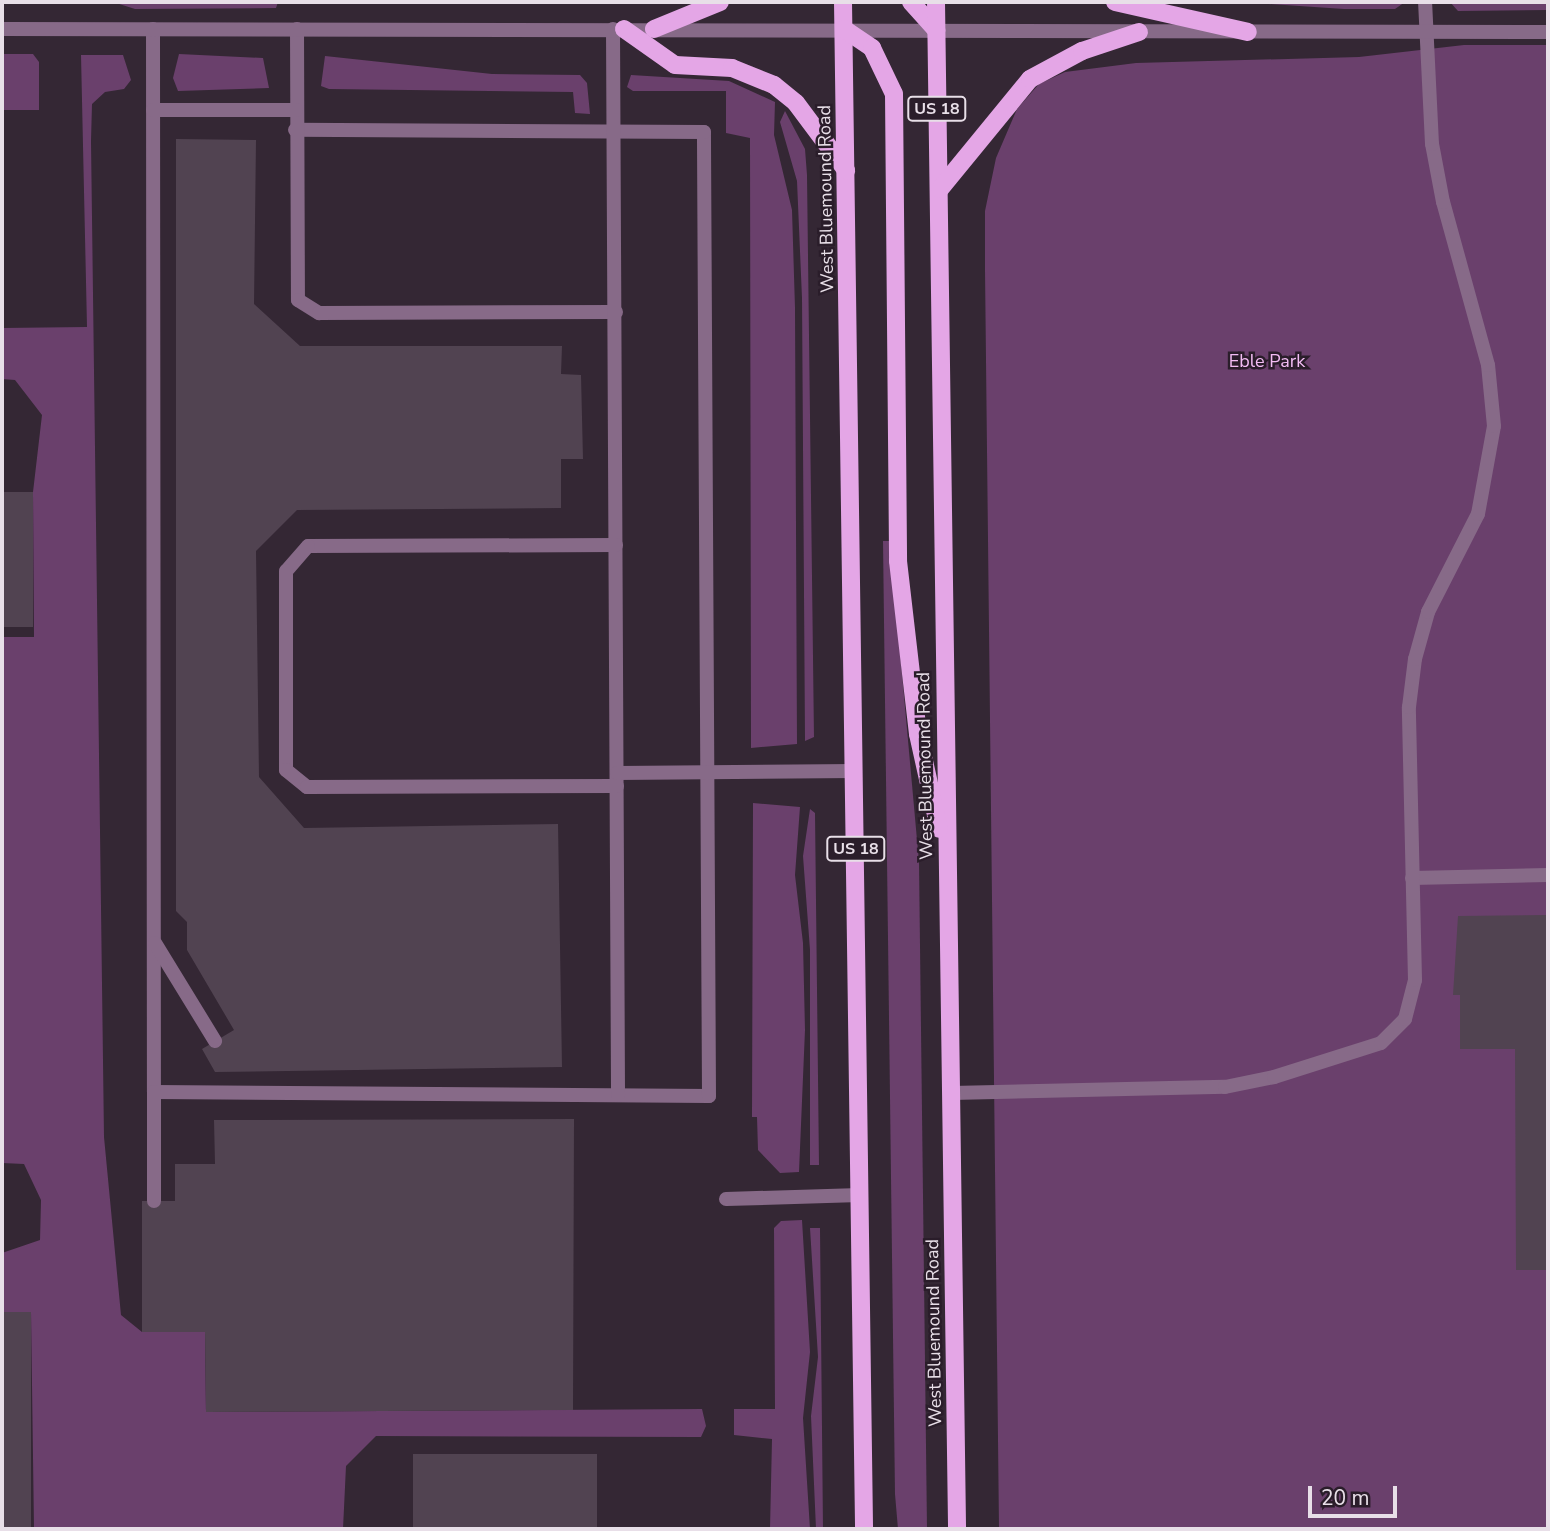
<!DOCTYPE html>
<html>
<head>
<meta charset="utf-8">
<style>
  body { margin:0 }
  #map { position:relative; width:1550px; height:1531px; overflow:hidden; background:#342734; font-family:"Nunito Sans",sans-serif }
  div>[style] { position:absolute }
  [style*='--x'] { left:calc(var(--x)*1px); top:calc(var(--y)*1px); width:calc(var(--w)*1px); rotate:calc(var(--a)*1deg) }
  .green>* { inset:0; background:#6a406c }
  .building>* { inset:0; background:#514351; transform-origin:0 0 }
  .lane>* { height:14px; margin:-7px; padding:0 7px; transform-origin:7px; border-radius:7px; background:#876a88 }
  .street>* { height:14px; margin:-7px; padding:0 7px; transform-origin:7px; border-radius:7px; background:#876a88 }
  .primary>* { height:18px; margin:-9px; padding:0 9px; transform-origin:9px; border-radius:9px; background:#e4a6e6 }
  span { translate:-50% -50%; white-space:nowrap; text-align:center; line-height:1.15; -webkit-text-stroke:5px #2a1d2a; paint-order:stroke }
  .shield-label span { padding:2px 5px; background:#2a1d2a; border:2px solid; border-radius:5px; -webkit-text-stroke-width:0 }
  .shield-label { font-size:16px; color:#e8dfe8; font-weight:700 }
  .street-label { font-size:18px; color:#e8dfe8 }
  .park-label { font-size:18px; color:#f3bcf4 }
  .frame { position:absolute; inset:0; border:4px solid #e8dfe8; pointer-events:none }
  .scale { position:absolute; left:1308px; top:1486px; width:89px; height:32px; box-sizing:border-box; border:4px solid #e8dfe8; border-top:0; padding-left:9px; font-size:21px; line-height:24px; white-space:nowrap; color:#e8dfe8; -webkit-text-stroke:5px #2a1d2a; paint-order:stroke }
</style>
</head>
<body>
<div id="map">
  <div class="green">
    <div style="clip-path:polygon(113px 2px,278px 2px,276px 8px,135px 9px)"></div>
    <div style="clip-path:polygon(1239px 2px,1405px 2px,1395px 9px,1344px 9px)"></div>
    <div style="clip-path:polygon(1450px 2px,1548px 2px,1548px 10px,1458px 11px)"></div>
    <div style="clip-path:polygon(1464px 45px,1548px 45px,1548px 1529px,999px 1529px,985px 270px,985px 211px,996px 158px,1017px 109px,1039px 84px,1065px 72px,1136px 63px,1359px 57px)"></div>
    <div style="clip-path:polygon(2px 54px,33px 54px,39px 62px,39px 110px,2px 110px)"></div>
    <div style="clip-path:polygon(179px 54px,263px 58px,269px 88px,178px 91px,173px 78px)"></div>
    <div style="clip-path:polygon(81px 55px,123px 55px,131px 80px,124px 89px,105px 92px,92px 104px,91px 141px,104px 1137px,121px 1315px,142px 1332px,205px 1332px,206px 1412px,702px 1409px,706px 1426px,701px 1437px,376px 1436px,346px 1466px,343px 1529px,34px 1529px,31px 1312px,2px 1312px,2px 1253px,40px 1240px,41px 1200px,24px 1164px,2px 1163px,2px 637px,34px 637px,33px 492px,42px 415px,15px 380px,2px 379px,2px 328px,87px 327px)"></div>
    <div style="clip-path:polygon(325px 56px,492px 74px,580px 75px,587px 83px,590px 114px,575px 113px,573px 92px,329px 89px,321px 86px)"></div>
    <div style="clip-path:polygon(631px 75px,729px 81px,775px 102px,774px 135px,792px 210px,795px 308px,797px 744px,751px 748px,750px 138px,726px 133px,726px 91px,633px 91px,627px 87px)"></div>
    <div style="clip-path:polygon(785px 111px,805px 149px,807px 175px,814px 737px,805px 741px,802px 298px,797px 181px,780px 122px)"></div>
    <div style="clip-path:polygon(883px 541px,890px 541px,919px 862px,927px 1529px,898px 1529px,895px 1494px)"></div>
    <div style="clip-path:polygon(753px 803px,800px 807px,795px 875px,803px 943px,805px 1030px,799px 1172px,780px 1173px,758px 1150px,757px 1117px,752px 1117px)"></div>
    <div style="clip-path:polygon(810px 809px,815px 813px,819px 1165px,810px 1165px,810px 950px,803px 856px)"></div>
    <div style="clip-path:polygon(802px 1220px,810px 1352px,803px 1418px,810px 1529px,770px 1529px,772px 1439px,734px 1435px,734px 1409px,775px 1409px,774px 1228px,781px 1221px)"></div>
    <div style="clip-path:polygon(810px 1228px,820px 1228px,823px 1529px,816px 1529px,811px 1416px,818px 1357px)"></div>
  </div>
  <div class="building">
    <div style="clip-path:polygon(176px 139px,256px 140px,254px 304px,300px 346px,562px 346px,561px 374px,581px 375px,583px 459px,561px 459px,561px 508px,297px 510px,256px 551px,259px 777px,304px 828px,558px 824px,562px 1067px,215px 1072px,202px 1049px,234px 1030px,187px 950px,187px 922px,176px 911px)"></div>
    <div style="left:2px;top:492px;width:31px;height:135px"></div>
    <div style="clip-path:polygon(1548px 915px,1548px 1270px,1516px 1270px,1515px 1049px,1460px 1049px,1460px 995px,1453px 995px,1458px 916px)"></div>
    <div style="clip-path:polygon(574px 1119px,573px 1410px,206px 1412px,205px 1332px,142px 1332px,142px 1201px,175px 1201px,175px 1164px,215px 1164px,214px 1120px)"></div>
    <div style="left:2px;top:1312px;width:29px;height:217px"></div>
    <div style="left:413px;top:1454px;width:184px;height:75px"></div>
  </div>
  <div class="lane">
    <div style="--x:153;--y:29;--w:1063;--a:89.95"></div>
    <div style="--x:154;--y:1092;--w:555;--a:0.41"></div>
    <div style="--x:709;--y:1096;--w:964;--a:-90.3"></div>
    <div style="--x:704;--y:132;--w:409;--a:-179.7"></div>
    <div style="--x:297;--y:29;--w:271;--a:89.8"></div>
    <div style="--x:298;--y:300;--w:25;--a:32"></div>
    <div style="--x:319;--y:313;--w:297;--a:-0.2"></div>
    <div style="--x:613;--y:29;--w:1066;--a:89.73"></div>
    <div style="--x:153;--y:110;--w:143;--a:0"></div>
    <div style="--x:616;--y:545;--w:308;--a:179.8"></div>
    <div style="--x:308;--y:546;--w:33;--a:131"></div>
    <div style="--x:286;--y:571;--w:199;--a:90"></div>
    <div style="--x:286;--y:770;--w:27;--a:39"></div>
    <div style="--x:307;--y:787;--w:310;--a:-0.2"></div>
    <div style="--x:617;--y:773;--w:238;--a:-0.5"></div>
    <div style="--x:1412;--y:878;--w:136;--a:-1.3"></div>
    <div style="--x:155;--y:943;--w:115;--a:58.5"></div>
    <div style="--x:952;--y:1093;--w:273;--a:-1.3"></div>
    <div style="--x:1225;--y:1087;--w:50;--a:-11.5"></div>
    <div style="--x:1274;--y:1077;--w:112;--a:-17.6"></div>
    <div style="--x:1381;--y:1043;--w:34;--a:-45"></div>
    <div style="--x:1405;--y:1019;--w:40;--a:-75.6"></div>
    <div style="--x:1415;--y:980;--w:273;--a:-91.3"></div>
    <div style="--x:1409;--y:707;--w:48;--a:-82.9"></div>
    <div style="--x:1415;--y:659;--w:49;--a:-74.5"></div>
    <div style="--x:1428;--y:612;--w:110;--a:-63"></div>
    <div style="--x:1478;--y:514;--w:89;--a:-79.7"></div>
    <div style="--x:1494;--y:426;--w:61;--a:-95.6"></div>
    <div style="--x:1488;--y:365;--w:169;--a:-105.4"></div>
    <div style="--x:1443;--y:202;--w:59;--a:-100.7"></div>
    <div style="--x:1432;--y:144;--w:142;--a:-92.8"></div>
    <div style="--x:726;--y:1199;--w:134;--a:-1.7"></div>
    <div style="--x:154;--y:1201;--w:109;--a:-90"></div>
  </div>
  <div class="street">
    <div style="--x:2;--y:29;--w:1546;--a:0.11"></div>
  </div>
  <div class="primary">
    <div style="--x:843;--y:2;--w:1527;--a:89.21"></div>
    <div style="--x:911;--y:2;--w:38;--a:48"></div>
    <div style="--x:936;--y:2;--w:1527;--a:89.21"></div>
    <div style="--x:1115;--y:2;--w:136;--a:12.7"></div>
    <div style="--x:624;--y:29;--w:62;--a:35.2"></div>
    <div style="--x:675;--y:65;--w:57;--a:3"></div>
    <div style="--x:732;--y:68;--w:45;--a:22"></div>
    <div style="--x:774;--y:85;--w:28;--a:39"></div>
    <div style="--x:796;--y:103;--w:84;--a:53.3"></div>
    <div style="--x:654;--y:29;--w:71;--a:-22.2"></div>
    <div style="--x:844;--y:29;--w:34;--a:34"></div>
    <div style="--x:872;--y:48;--w:51;--a:64.4"></div>
    <div style="--x:894;--y:94;--w:467;--a:89.5"></div>
    <div style="--x:898;--y:561;--w:174;--a:83.4"></div>
    <div style="--x:918;--y:734;--w:97;--a:77.5"></div>
    <div style="--x:940;--y:189;--w:142;--a:-50.7"></div>
    <div style="--x:1030;--y:79;--w:59;--a:-28.3"></div>
    <div style="--x:1082;--y:51;--w:60;--a:-18.4"></div>
  </div>
  <div class="shield-label">
    <span style="left:937px;top:109px">US 18</span>
    <span style="left:856px;top:849px">US 18</span>
  </div>
  <div class="street-label">
    <span style="left:826px;top:199px;rotate:-91deg">West Bluemound Road</span>
    <span style="left:925px;top:766px;rotate:-91deg">West Bluemound Road</span>
    <span style="left:934px;top:1333px;rotate:-91deg">West Bluemound Road</span>
  </div>
  <div class="park-label">
    <span style="left:1267px;top:361px">Eble Park</span>
  </div>
  <div class="frame"></div>
  <div class="scale">20 m</div>
</div>
</body>
</html>
